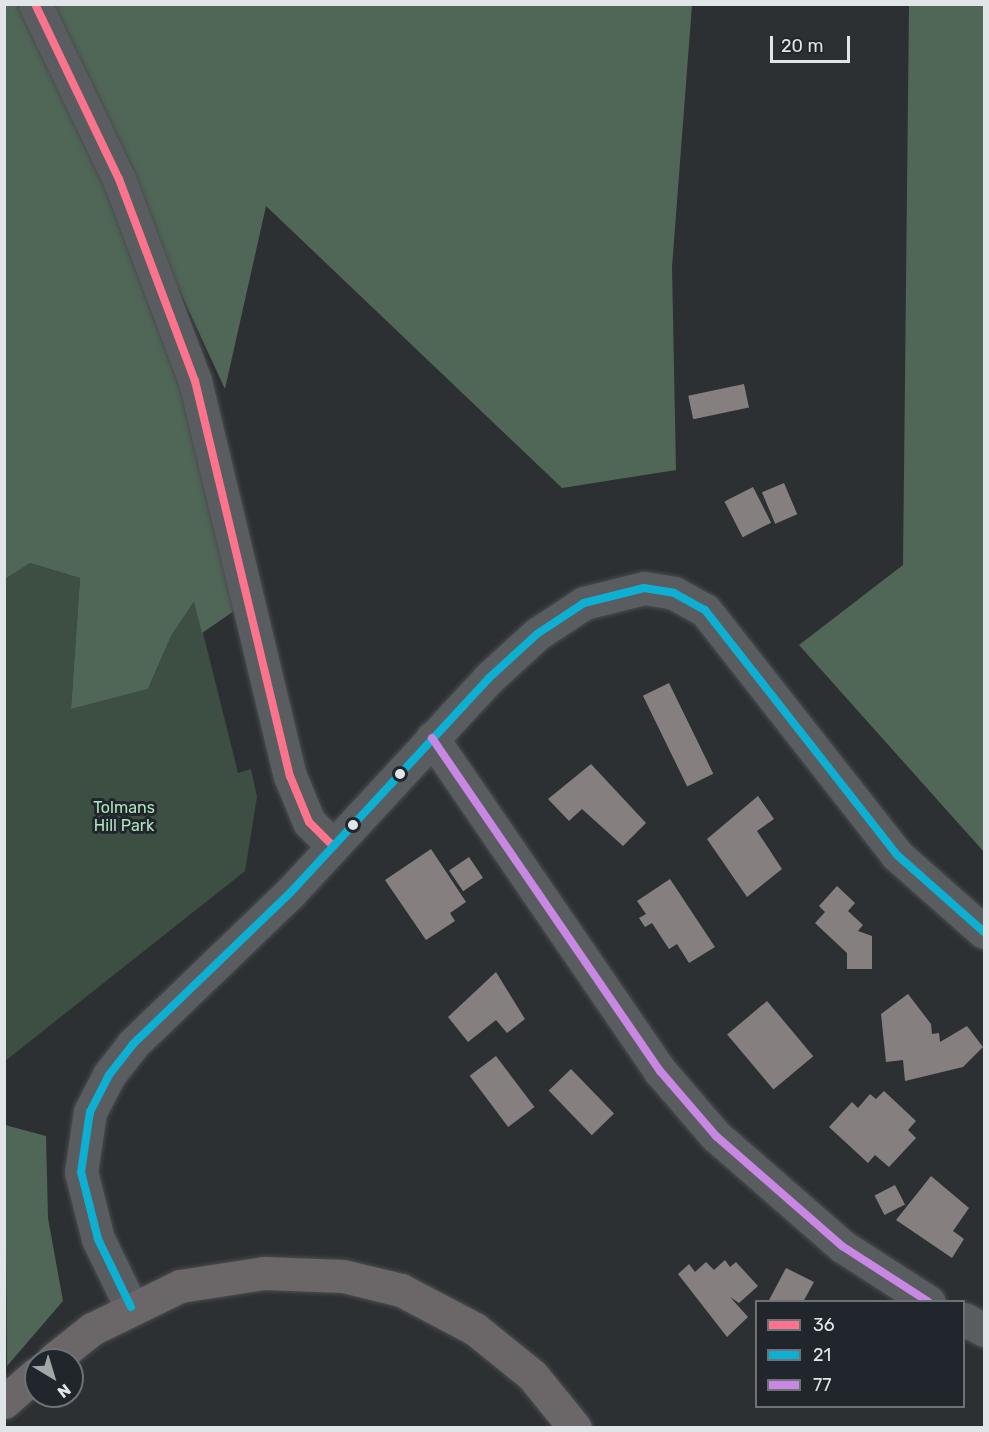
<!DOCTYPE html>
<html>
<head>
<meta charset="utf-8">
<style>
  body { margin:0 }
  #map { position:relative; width:989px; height:1432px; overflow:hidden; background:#2d3032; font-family:Rubik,sans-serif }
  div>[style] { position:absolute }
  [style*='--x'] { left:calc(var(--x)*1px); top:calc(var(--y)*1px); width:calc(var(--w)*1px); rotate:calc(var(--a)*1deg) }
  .green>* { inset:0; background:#3c4f42 }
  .forest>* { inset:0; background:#506657 }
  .building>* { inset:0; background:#857f80; transform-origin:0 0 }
  .roads { filter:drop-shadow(0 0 2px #4a4d4f) drop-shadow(0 0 2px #4a4d4f) }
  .minor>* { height:33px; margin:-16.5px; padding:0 16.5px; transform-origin:16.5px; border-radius:16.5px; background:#5a5d5f }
  .major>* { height:33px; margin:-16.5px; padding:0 16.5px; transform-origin:16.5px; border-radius:16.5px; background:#6b6667 }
  .bus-1>* { height:8px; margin:-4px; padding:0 4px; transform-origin:4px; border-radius:4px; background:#fc738d }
  .bus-2>* { height:8px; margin:-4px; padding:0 4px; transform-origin:4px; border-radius:4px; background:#0dafd3 }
  .bus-3>* { height:8px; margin:-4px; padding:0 4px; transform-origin:4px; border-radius:4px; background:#c787e3 }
  .dots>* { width:16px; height:16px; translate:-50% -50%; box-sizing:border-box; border:3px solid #20262b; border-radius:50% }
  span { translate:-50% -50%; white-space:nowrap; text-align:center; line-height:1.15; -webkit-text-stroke:6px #20262b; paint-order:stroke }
  .park-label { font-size:16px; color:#b1e4c0 }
  .frame { position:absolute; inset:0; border:6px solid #e0e5e8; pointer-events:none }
  .legend { position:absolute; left:755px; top:1300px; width:210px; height:108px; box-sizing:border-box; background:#20262b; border:2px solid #6d7277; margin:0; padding:8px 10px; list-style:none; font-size:18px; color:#e0e5e8 }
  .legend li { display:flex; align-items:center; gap:12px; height:30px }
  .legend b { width:30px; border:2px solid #6d7277 }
  .north { position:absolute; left:24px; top:1348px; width:60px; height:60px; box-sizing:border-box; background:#20262b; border:2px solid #6d7277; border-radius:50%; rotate:142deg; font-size:16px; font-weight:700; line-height:24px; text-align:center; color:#e0e5e8 }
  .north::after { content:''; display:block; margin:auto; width:21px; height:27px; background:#a1a6a8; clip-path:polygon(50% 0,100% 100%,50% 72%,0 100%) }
  .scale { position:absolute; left:770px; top:36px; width:80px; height:27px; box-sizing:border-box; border:3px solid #e0e5e8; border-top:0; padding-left:8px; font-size:18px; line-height:21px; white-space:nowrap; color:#e0e5e8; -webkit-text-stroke:4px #20262b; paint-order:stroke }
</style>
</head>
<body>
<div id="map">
  <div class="green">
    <div style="clip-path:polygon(30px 563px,80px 578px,71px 709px,148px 689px,171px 636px,195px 601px,238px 773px,251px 769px,257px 797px,245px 871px,5px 1061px,5px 579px)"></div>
  </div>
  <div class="forest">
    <div style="clip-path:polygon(5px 5px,35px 5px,172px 318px,237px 609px,202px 633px,194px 602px,171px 636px,148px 689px,71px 709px,80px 578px,30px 563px,5px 579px)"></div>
    <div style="clip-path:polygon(47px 5px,692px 5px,672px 267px,676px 470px,562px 488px,266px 206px,225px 389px)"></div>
    <div style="clip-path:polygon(909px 5px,984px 5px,984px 852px,799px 645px,903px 565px)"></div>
    <div style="clip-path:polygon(5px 1125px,46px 1136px,48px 1218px,63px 1301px,7px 1366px)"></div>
  </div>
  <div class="building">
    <div style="left:744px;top:384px;width:24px;height:57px;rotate:78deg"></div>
    <div style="left:784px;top:483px;width:34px;height:24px;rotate:67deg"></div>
    <div style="left:753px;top:487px;width:40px;height:32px;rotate:63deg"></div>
    <div style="left:669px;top:683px;width:101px;height:29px;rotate:64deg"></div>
    <div style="clip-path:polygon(591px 764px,646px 823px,623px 846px,582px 809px,569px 821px,548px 799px)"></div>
    <div style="clip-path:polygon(758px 796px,774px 819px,757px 831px,782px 869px,747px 897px,707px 839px)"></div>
    <div style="clip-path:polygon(431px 849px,466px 902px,450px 913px,455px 921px,426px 940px,385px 880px)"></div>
    <div style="left:469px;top:857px;width:25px;height:24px;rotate:56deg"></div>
    <div style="clip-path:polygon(670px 879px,715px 947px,689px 963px,677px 944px,669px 949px,652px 923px,645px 927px,639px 918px,646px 914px,637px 901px)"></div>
    <div style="clip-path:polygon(837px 886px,855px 903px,848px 911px,863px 925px,858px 931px,872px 936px,872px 969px,847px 969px,847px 953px,815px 923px,825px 912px,819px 906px)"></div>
    <div style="clip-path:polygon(496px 972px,525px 1019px,507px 1033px,496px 1020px,468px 1042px,448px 1017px)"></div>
    <div style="clip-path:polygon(908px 994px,931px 1024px,932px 1034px,939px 1033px,940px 1042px,967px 1026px,983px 1047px,963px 1067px,905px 1081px,903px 1060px,886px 1062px,881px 1014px)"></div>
    <div style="left:767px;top:1001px;width:72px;height:52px;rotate:50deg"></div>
    <div style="left:496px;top:1056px;width:64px;height:33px;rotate:53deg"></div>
    <div style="left:571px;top:1069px;width:62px;height:31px;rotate:46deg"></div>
    <div style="clip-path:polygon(884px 1091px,916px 1121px,908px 1130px,916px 1138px,889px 1167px,875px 1155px,868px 1163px,829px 1127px,852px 1102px,858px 1108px,870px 1094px,876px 1099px)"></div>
    <div style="clip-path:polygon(931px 1176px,969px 1208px,953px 1231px,964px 1239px,952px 1258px,896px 1220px)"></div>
    <div style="left:895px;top:1185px;width:22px;height:23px;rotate:63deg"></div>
    <div style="clip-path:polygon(725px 1260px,730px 1267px,736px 1262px,758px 1286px,739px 1303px,730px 1297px,748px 1317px,727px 1337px,678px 1274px,689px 1264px,695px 1272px,706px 1262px,714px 1270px)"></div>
    <div style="clip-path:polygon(786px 1268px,814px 1282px,803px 1302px,768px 1302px)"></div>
  </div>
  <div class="roads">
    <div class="minor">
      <div style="--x:35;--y:4;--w:194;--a:64.4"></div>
      <div style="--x:119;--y:179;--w:216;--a:69.4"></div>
      <div style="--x:195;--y:381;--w:406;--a:76.5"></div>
      <div style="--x:290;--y:776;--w:50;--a:67.6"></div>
      <div style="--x:309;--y:822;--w:34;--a:45"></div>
      <div style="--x:432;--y:738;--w:404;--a:55.6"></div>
      <div style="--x:660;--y:1071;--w:86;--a:49.3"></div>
      <div style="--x:716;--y:1136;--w:167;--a:41.1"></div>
      <div style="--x:842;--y:1246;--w:103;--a:32.8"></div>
      <div style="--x:131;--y:1307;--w:76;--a:-115.9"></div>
      <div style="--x:98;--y:1239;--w:69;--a:-104.2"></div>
      <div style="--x:81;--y:1172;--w:61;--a:-81.5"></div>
      <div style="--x:90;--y:1112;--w:42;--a:-62.8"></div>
      <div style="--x:109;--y:1075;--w:39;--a:-52"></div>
      <div style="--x:133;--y:1044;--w:218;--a:-43.9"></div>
      <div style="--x:290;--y:893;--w:293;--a:-47.2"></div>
      <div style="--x:489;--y:678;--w:65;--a:-42.5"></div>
      <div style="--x:537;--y:634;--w:56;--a:-33.4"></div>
      <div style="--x:584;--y:603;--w:62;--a:-14"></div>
      <div style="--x:644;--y:588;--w:30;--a:9"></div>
      <div style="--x:674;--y:593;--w:35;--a:29"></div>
      <div style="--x:705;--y:610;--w:311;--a:51.9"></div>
      <div style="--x:897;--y:855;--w:116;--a:41.5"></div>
      <div style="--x:964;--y:1319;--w:23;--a:29"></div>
    </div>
    <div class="major">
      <div style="--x:53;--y:1360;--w:50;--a:-38.5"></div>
      <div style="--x:92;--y:1329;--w:98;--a:-26"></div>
      <div style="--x:180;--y:1286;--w:85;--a:-8.8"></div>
      <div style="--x:264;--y:1273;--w:79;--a:2.2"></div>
      <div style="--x:343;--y:1276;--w:60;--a:13.6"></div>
      <div style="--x:401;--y:1290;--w:84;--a:27.8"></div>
      <div style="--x:475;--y:1329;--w:73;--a:38.9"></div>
      <div style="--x:532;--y:1375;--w:68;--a:50.9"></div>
      <div style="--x:4;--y:1402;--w:43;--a:-41.2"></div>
    </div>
  </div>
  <div class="bus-1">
    <div style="--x:35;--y:4;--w:194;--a:64.4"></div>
    <div style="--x:119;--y:179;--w:216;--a:69.4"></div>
    <div style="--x:195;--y:381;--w:406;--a:76.5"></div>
    <div style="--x:290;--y:776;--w:50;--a:67.6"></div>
    <div style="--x:309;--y:822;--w:34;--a:45"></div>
  </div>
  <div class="bus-2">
    <div style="--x:131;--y:1307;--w:76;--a:-115.9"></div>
    <div style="--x:98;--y:1239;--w:69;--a:-104.2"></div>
    <div style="--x:81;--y:1172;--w:61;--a:-81.5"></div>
    <div style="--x:90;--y:1112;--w:42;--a:-62.8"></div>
    <div style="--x:109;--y:1075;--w:39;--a:-52"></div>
    <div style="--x:133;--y:1044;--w:218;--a:-43.9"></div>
    <div style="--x:290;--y:893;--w:293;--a:-47.2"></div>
    <div style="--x:489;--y:678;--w:65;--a:-42.5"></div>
    <div style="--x:537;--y:634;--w:56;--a:-33.4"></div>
    <div style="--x:584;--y:603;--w:62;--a:-14"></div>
    <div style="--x:644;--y:588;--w:30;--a:9"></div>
    <div style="--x:674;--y:593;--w:35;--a:29"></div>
    <div style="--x:705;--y:610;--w:311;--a:51.9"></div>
    <div style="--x:897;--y:855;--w:116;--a:41.5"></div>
  </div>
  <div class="bus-3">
    <div style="--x:432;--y:738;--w:404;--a:55.6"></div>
    <div style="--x:660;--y:1071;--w:86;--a:49.3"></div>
    <div style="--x:716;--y:1136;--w:167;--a:41.1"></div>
    <div style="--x:842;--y:1246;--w:103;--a:32.8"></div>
  </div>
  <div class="dots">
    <div style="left:400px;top:774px;background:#e0e5e8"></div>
    <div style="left:353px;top:825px;background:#e0e5e8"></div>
  </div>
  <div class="park-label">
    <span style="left:124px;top:817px">Tolmans<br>Hill Park</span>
  </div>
  <div class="frame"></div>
  <ul class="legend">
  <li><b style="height:8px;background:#fc738d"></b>36</li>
  <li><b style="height:8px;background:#0dafd3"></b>21</li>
  <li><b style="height:8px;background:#c787e3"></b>77</li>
  </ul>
  <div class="north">N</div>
  <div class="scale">20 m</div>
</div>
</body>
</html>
